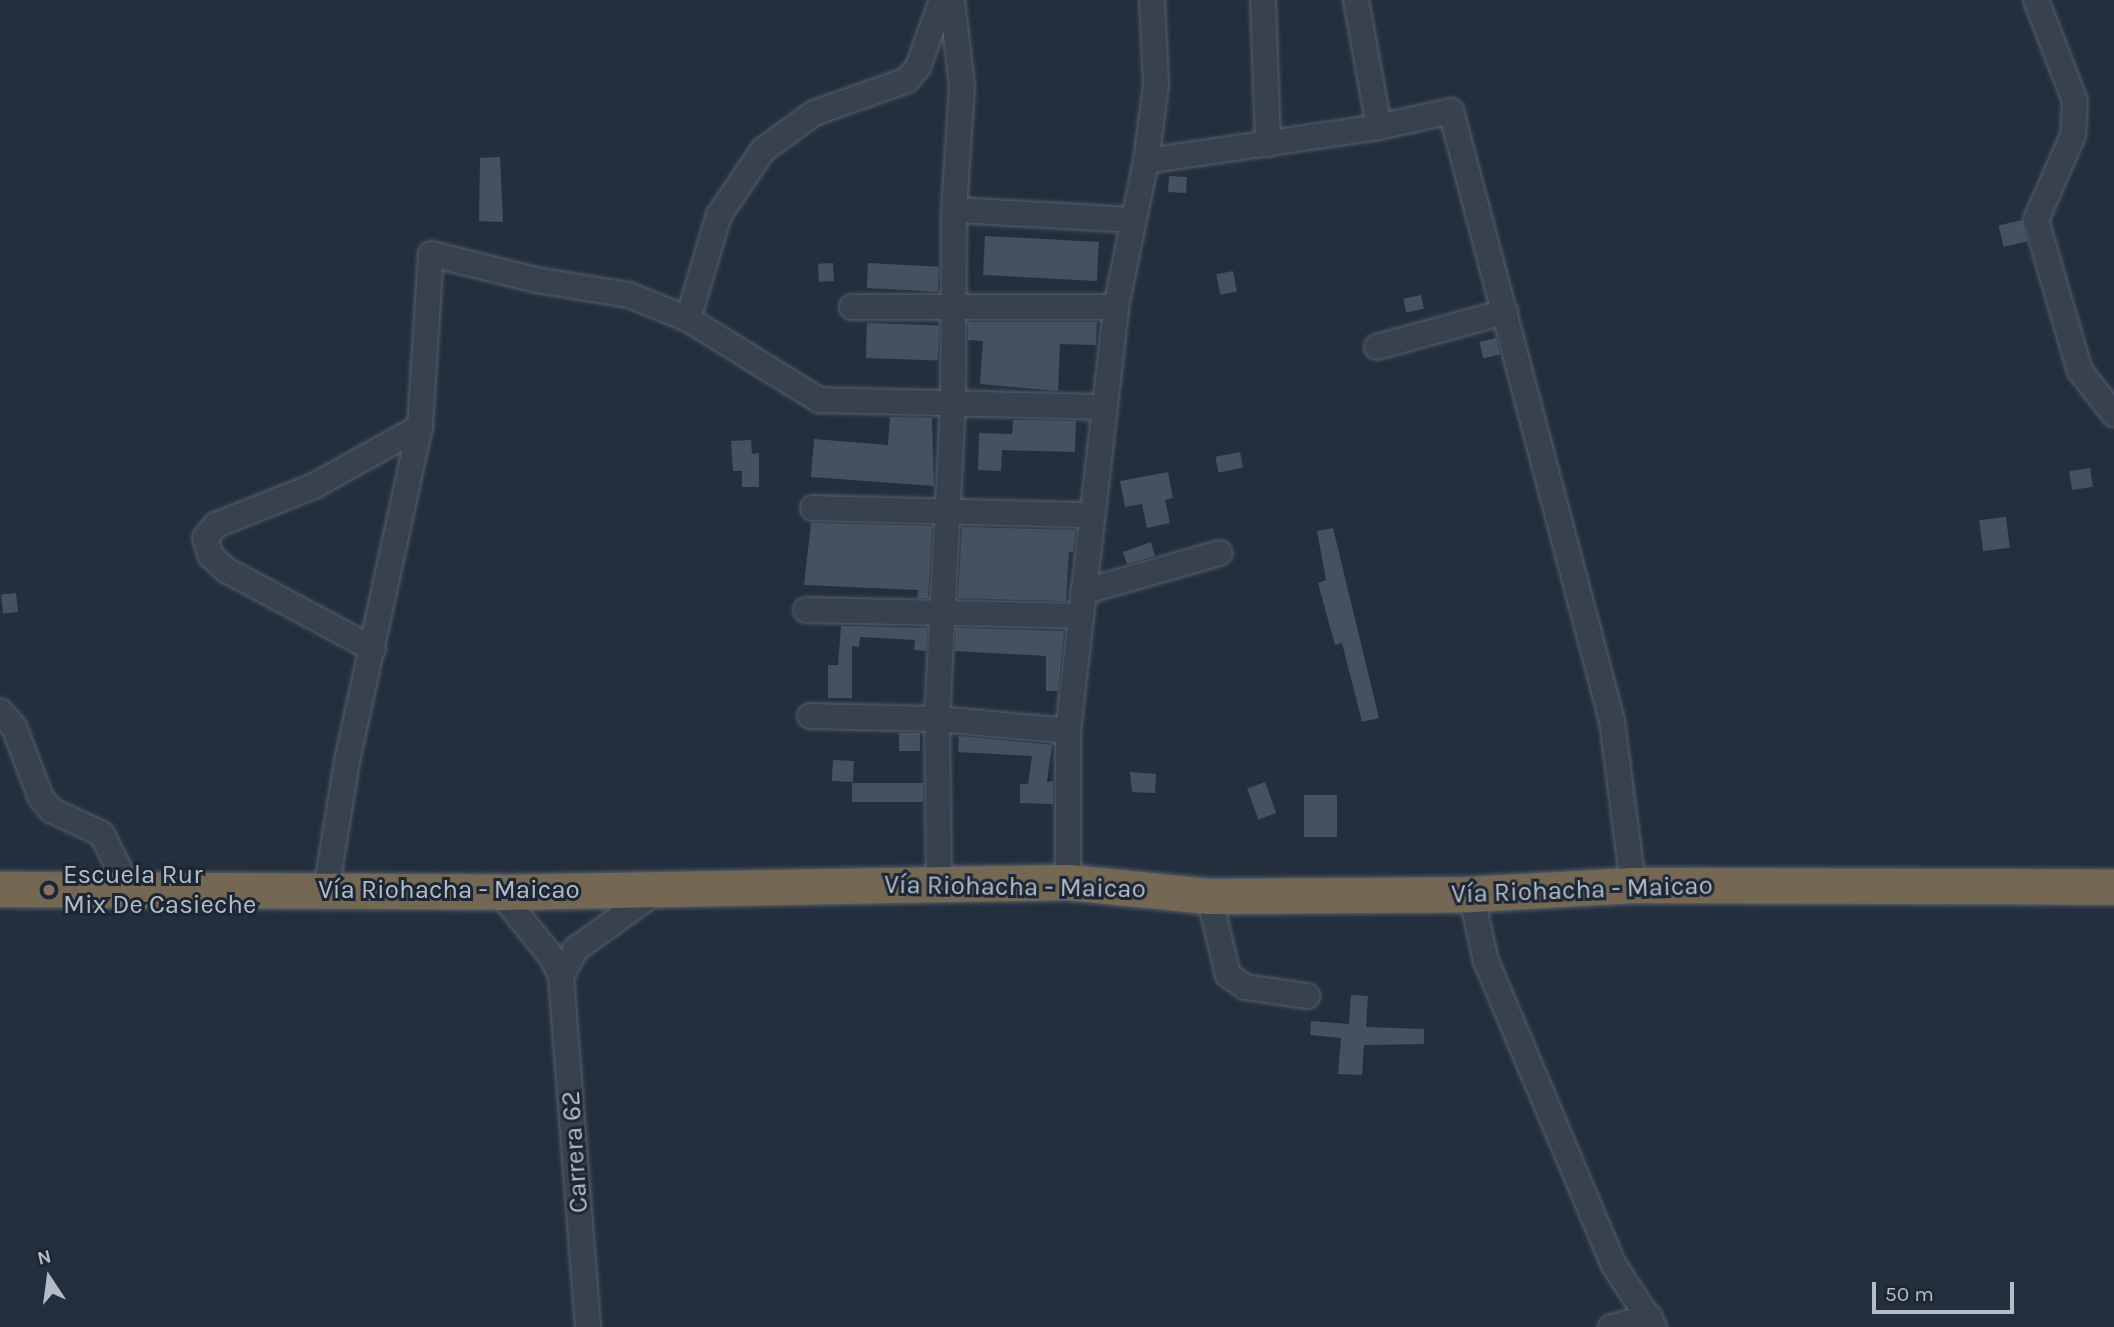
<!DOCTYPE html>
<html>
<head>
<meta charset="utf-8">
<style>
  body { margin:0 }
  #map { position:relative; width:2114px; height:1327px; overflow:hidden; background:#242f3e; font-family:Karla,sans-serif }
  div>[style] { position:absolute }
  [style*='--x'] { left:calc(var(--x)*1px); top:calc(var(--y)*1px); width:calc(var(--w)*1px); rotate:calc(var(--a)*1deg) }
  .building>* { inset:0; background:#455162; transform-origin:0 0 }
  .roads { filter:drop-shadow(0 0 2px #565f6c) drop-shadow(0 0 2px #565f6c) }
  .minor>* { height:24px; margin:-12px; padding:0 12px; transform-origin:12px; border-radius:12px; background:#38414e }
  .highway>* { height:35px; margin:-17.5px; padding:0 17.5px; transform-origin:17.5px; border-radius:17.5px; background:#746855 }
  .dots>* { width:19px; height:19px; translate:-50% -50%; box-sizing:border-box; border:4px solid #1d2633; border-radius:50% }
  span { translate:-50% -50%; white-space:nowrap; text-align:center; line-height:1.15; -webkit-text-stroke:6px #1d2633; paint-order:stroke }
  .poi-label { font-size:26px; color:#b4bcc9 }
  .left { translate:0 -50%; text-align:left }
  .street-label { font-size:26px; color:#b4bcc9 }
  .north { position:absolute; left:14px; top:1243px; width:70px; height:70px; -webkit-text-stroke:5px #1d2633; paint-order:stroke; rotate:347deg; font-size:19px; font-weight:700; line-height:28px; text-align:center; color:#b4bcc9 }
  .north::after { content:''; display:block; margin:auto; width:24px; height:32px; background:#b4bcc9; clip-path:polygon(50% 0,100% 100%,50% 72%,0 100%) }
  .scale { position:absolute; left:1872px; top:1282px; width:142px; height:32px; box-sizing:border-box; border:4px solid #b4bcc9; border-top:0; padding-left:9px; font-size:21px; line-height:24px; white-space:nowrap; color:#b4bcc9; -webkit-text-stroke:5px #1d2633; paint-order:stroke }
</style>
</head>
<body>
<div id="map">
  <div class="building">
    <div style="clip-path:polygon(500px 157px,503px 222px,479px 221px,480px 158px)"></div>
    <div style="left:1169px;top:176px;width:18px;height:16px;rotate:3deg"></div>
    <div style="left:2022px;top:220px;width:22px;height:24px;rotate:77deg"></div>
    <div style="left:985px;top:236px;width:114px;height:39px;rotate:3deg"></div>
    <div style="left:833px;top:263px;width:18px;height:15px;rotate:87deg"></div>
    <div style="left:868px;top:263px;width:71px;height:25px;rotate:3deg"></div>
    <div style="left:1233px;top:271px;width:21px;height:17px;rotate:79deg"></div>
    <div style="left:1421px;top:295px;width:14px;height:18px;rotate:78deg"></div>
    <div style="clip-path:polygon(968px 322px,1097px 322px,1096px 345px,1060px 344px,1058px 391px,980px 384px,983px 341px,968px 340px)"></div>
    <div style="left:867px;top:323px;width:72px;height:35px;rotate:2deg"></div>
    <div style="left:1496px;top:338px;width:17px;height:17px;rotate:77deg"></div>
    <div style="clip-path:polygon(890px 417px,932px 418px,934px 486px,811px 477px,814px 439px,888px 445px)"></div>
    <div style="clip-path:polygon(1013px 420px,1076px 421px,1075px 452px,1002px 450px,1001px 471px,978px 470px,979px 433px,1012px 434px)"></div>
    <div style="clip-path:polygon(751px 440px,752px 454px,759px 453px,759px 487px,742px 487px,742px 471px,733px 471px,731px 441px)"></div>
    <div style="left:1240px;top:452px;width:16px;height:25px;rotate:79deg"></div>
    <div style="left:2090px;top:468px;width:19px;height:21px;rotate:81deg"></div>
    <div style="clip-path:polygon(1168px 472px,1173px 498px,1165px 500px,1170px 523px,1147px 528px,1142px 504px,1125px 507px,1120px 481px)"></div>
    <div style="left:2006px;top:517px;width:31px;height:27px;rotate:83deg"></div>
    <div style="clip-path:polygon(811px 523px,932px 526px,928px 598px,917px 598px,918px 590px,804px 585px)"></div>
    <div style="clip-path:polygon(962px 527px,1076px 530px,1073px 552px,1069px 552px,1066px 601px,958px 598px)"></div>
    <div style="clip-path:polygon(1333px 528px,1379px 718px,1362px 722px,1342px 643px,1335px 645px,1318px 583px,1326px 580px,1317px 531px)"></div>
    <div style="clip-path:polygon(1151px 542px,1155px 556px,1127px 564px,1123px 552px)"></div>
    <div style="left:16px;top:593px;width:19px;height:15px;rotate:84deg"></div>
    <div style="clip-path:polygon(841px 626px,927px 628px,926px 651px,914px 650px,915px 640px,860px 637px,859px 647px,852px 646px,852px 698px,828px 698px,828px 665px,838px 665px)"></div>
    <div style="clip-path:polygon(956px 628px,1064px 631px,1058px 691px,1046px 691px,1046px 656px,955px 651px)"></div>
    <div style="left:899px;top:733px;width:21px;height:18px"></div>
    <div style="clip-path:polygon(959px 736px,1052px 745px,1047px 782px,1053px 781px,1053px 804px,1020px 803px,1020px 784px,1028px 784px,1032px 756px,958px 752px)"></div>
    <div style="left:833px;top:760px;width:21px;height:21px;rotate:3deg"></div>
    <div style="clip-path:polygon(1130px 772px,1156px 774px,1155px 793px,1132px 792px)"></div>
    <div style="left:1265px;top:782px;width:33px;height:19px;rotate:70deg"></div>
    <div style="left:923px;top:783px;width:19px;height:71px;rotate:90deg"></div>
    <div style="left:1304px;top:795px;width:33px;height:42px"></div>
    <div style="clip-path:polygon(1351px 995px,1368px 996px,1366px 1027px,1424px 1029px,1424px 1044px,1364px 1045px,1362px 1075px,1338px 1074px,1341px 1038px,1310px 1035px,1311px 1021px,1349px 1024px)"></div>
  </div>
  <div class="roads">
    <div class="minor">
      <div style="--x:1263;--y:0;--w:144;--a:88"></div>
      <div style="--x:1356;--y:0;--w:129;--a:79.7"></div>
      <div style="--x:2036;--y:0;--w:108;--a:68.9"></div>
      <div style="--x:2075;--y:101;--w:34;--a:93"></div>
      <div style="--x:2073;--y:135;--w:93;--a:113.5"></div>
      <div style="--x:2036;--y:220;--w:157;--a:73.8"></div>
      <div style="--x:2080;--y:371;--w:55;--a:51.7"></div>
      <div style="--x:1146;--y:161;--w:235;--a:-8.3"></div>
      <div style="--x:1379;--y:127;--w:74;--a:-12.5"></div>
      <div style="--x:1451;--y:111;--w:631;--a:75.21"></div>
      <div style="--x:1612;--y:721;--w:165;--a:82.7"></div>
      <div style="--x:954;--y:210;--w:177;--a:3.2"></div>
      <div style="--x:852;--y:307;--w:264;--a:0"></div>
      <div style="--x:688;--y:319;--w:109;--a:-73.4"></div>
      <div style="--x:719;--y:215;--w:78;--a:-55.9"></div>
      <div style="--x:763;--y:150;--w:63;--a:-36"></div>
      <div style="--x:814;--y:113;--w:99;--a:-19.5"></div>
      <div style="--x:907;--y:80;--w:17;--a:-50"></div>
      <div style="--x:918;--y:67;--w:71;--a:-70.3"></div>
      <div style="--x:1377;--y:347;--w:133;--a:-15.3"></div>
      <div style="--x:813;--y:508;--w:276;--a:1.5"></div>
      <div style="--x:1083;--y:592;--w:142;--a:-15.9"></div>
      <div style="--x:806;--y:610;--w:275;--a:1.2"></div>
      <div style="--x:373;--y:649;--w:167;--a:-151.7"></div>
      <div style="--x:226;--y:570;--w:21;--a:-137"></div>
      <div style="--x:211;--y:556;--w:19;--a:-108"></div>
      <div style="--x:205;--y:538;--w:17;--a:-50"></div>
      <div style="--x:216;--y:525;--w:105;--a:-21.7"></div>
      <div style="--x:314;--y:486;--w:121;--a:-29.1"></div>
      <div style="--x:0;--y:711;--w:21;--a:49"></div>
      <div style="--x:14;--y:727;--w:76;--a:69.2"></div>
      <div style="--x:41;--y:798;--w:16;--a:50"></div>
      <div style="--x:51;--y:810;--w:56;--a:25.2"></div>
      <div style="--x:102;--y:834;--w:64;--a:63.8"></div>
      <div style="--x:810;--y:716;--w:127;--a:1.4"></div>
      <div style="--x:937;--y:719;--w:132;--a:5.2"></div>
      <div style="--x:1068;--y:882;--w:151;--a:-90"></div>
      <div style="--x:1068;--y:731;--w:427;--a:-83.5"></div>
      <div style="--x:1116;--y:307;--w:149;--a:-78.4"></div>
      <div style="--x:1146;--y:161;--w:77;--a:-82.5"></div>
      <div style="--x:1156;--y:85;--w:85;--a:-92.7"></div>
      <div style="--x:939;--y:883;--w:164;--a:-90.7"></div>
      <div style="--x:937;--y:719;--w:316;--a:-87.1"></div>
      <div style="--x:953;--y:403;--w:193;--a:-89.7"></div>
      <div style="--x:954;--y:210;--w:124;--a:-86.3"></div>
      <div style="--x:962;--y:86;--w:87;--a:-96.6"></div>
      <div style="--x:326;--y:891;--w:132;--a:-80.8"></div>
      <div style="--x:347;--y:761;--w:342;--a:-77.7"></div>
      <div style="--x:420;--y:427;--w:173;--a:-86.4"></div>
      <div style="--x:431;--y:254;--w:108;--a:13.9"></div>
      <div style="--x:536;--y:280;--w:94;--a:9.2"></div>
      <div style="--x:629;--y:295;--w:64;--a:22.1"></div>
      <div style="--x:688;--y:319;--w:154;--a:31.7"></div>
      <div style="--x:819;--y:400;--w:284;--a:1.4"></div>
      <div style="--x:499;--y:892;--w:82;--a:50.9"></div>
      <div style="--x:551;--y:956;--w:22;--a:63"></div>
      <div style="--x:561;--y:976;--w:352;--a:85.6"></div>
      <div style="--x:1471;--y:894;--w:69;--a:77.4"></div>
      <div style="--x:1486;--y:961;--w:330;--a:67.2"></div>
      <div style="--x:1614;--y:1265;--w:74;--a:57.2"></div>
      <div style="--x:1209;--y:896;--w:81;--a:76.5"></div>
      <div style="--x:1228;--y:975;--w:21;--a:35"></div>
      <div style="--x:1245;--y:987;--w:63;--a:8.3"></div>
      <div style="--x:561;--y:976;--w:31;--a:-61"></div>
      <div style="--x:576;--y:949;--w:105;--a:-35.7"></div>
      <div style="--x:1611;--y:1327;--w:40;--a:-14.4"></div>
    </div>
    <div class="highway">
      <div style="--x:0;--y:889;--w:499;--a:0.3"></div>
      <div style="--x:499;--y:892;--w:569;--a:-1.01"></div>
      <div style="--x:1068;--y:882;--w:142;--a:5.7"></div>
      <div style="--x:1209;--y:896;--w:262;--a:-0.4"></div>
      <div style="--x:1471;--y:894;--w:162;--a:-3.2"></div>
      <div style="--x:1633;--y:885;--w:481;--a:0.2"></div>
    </div>
  </div>
  <div class="dots">
    <div style="left:49px;top:890px;background:#8d6e63"></div>
  </div>
  <div class="poi-label">
    <span class="left" style="left:63px;top:890px">Escuela Rur<br>Mix De Casieche</span>
  </div>
  <div class="street-label">
    <span style="left:1015px;top:887px;rotate:1deg">Vía Riohacha - Maicao</span>
    <span style="left:449px;top:890px">Vía Riohacha - Maicao</span>
    <span style="left:1582px;top:890px;rotate:-2deg">Vía Riohacha - Maicao</span>
    <span style="left:575px;top:1152px;rotate:-94deg">Carrera 62</span>
  </div>
  <div class="north">N</div>
  <div class="scale">50 m</div>
</div>
</body>
</html>
